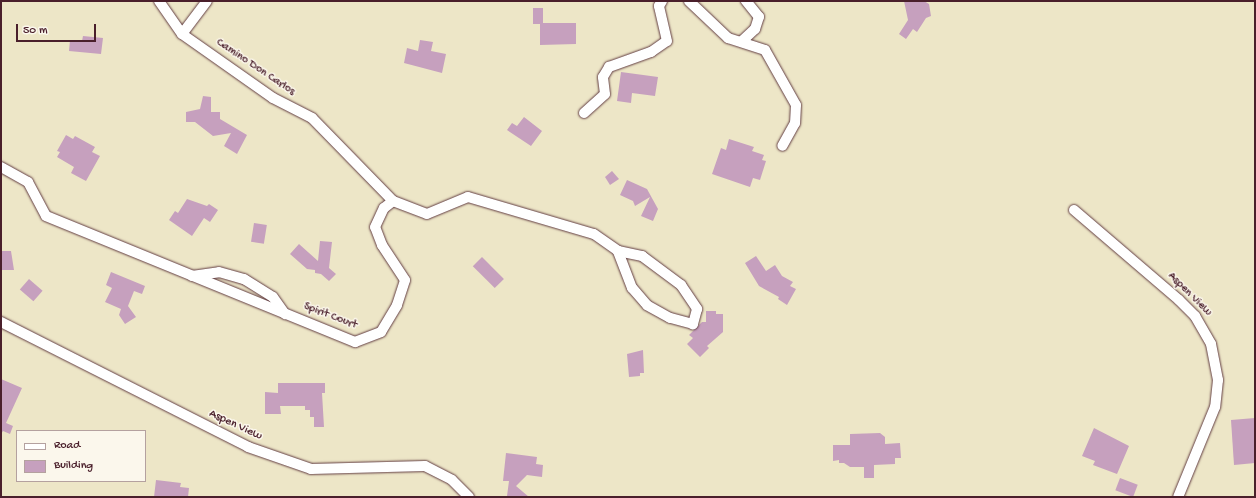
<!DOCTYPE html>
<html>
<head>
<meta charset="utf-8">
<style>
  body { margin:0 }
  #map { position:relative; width:1256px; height:498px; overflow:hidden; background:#ede6c7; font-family:"Gochi Hand",sans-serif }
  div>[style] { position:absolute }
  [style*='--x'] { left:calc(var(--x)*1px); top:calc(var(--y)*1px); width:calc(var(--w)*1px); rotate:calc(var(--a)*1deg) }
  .building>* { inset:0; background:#c6a0be; transform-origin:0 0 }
  .roads { filter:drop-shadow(0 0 1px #623d42) drop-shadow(0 0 1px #623d42) }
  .street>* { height:10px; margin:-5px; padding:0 5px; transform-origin:5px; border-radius:5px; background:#fff }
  span { translate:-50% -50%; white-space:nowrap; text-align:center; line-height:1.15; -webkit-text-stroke:3px #fbf7ec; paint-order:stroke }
  .street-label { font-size:12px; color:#4a1f2b }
  .frame { position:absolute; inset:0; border:2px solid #4a1f2b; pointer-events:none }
  .legend { position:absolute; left:16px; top:430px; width:130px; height:52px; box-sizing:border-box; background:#fbf7ec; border:1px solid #b4a19f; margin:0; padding:5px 7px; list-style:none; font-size:12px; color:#4a1f2b }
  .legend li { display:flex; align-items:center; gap:8px; height:20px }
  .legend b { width:20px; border:1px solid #b4a19f }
  .scale { position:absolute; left:16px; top:24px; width:80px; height:18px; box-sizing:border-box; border:2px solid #4a1f2b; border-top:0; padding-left:5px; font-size:12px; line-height:14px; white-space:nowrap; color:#4a1f2b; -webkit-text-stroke:3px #fbf7ec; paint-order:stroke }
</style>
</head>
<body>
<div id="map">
  <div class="building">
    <div style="clip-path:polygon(904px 1px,924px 1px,929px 4px,931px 16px,926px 18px,917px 32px,913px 29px,906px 39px,899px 34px,908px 20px)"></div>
    <div style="clip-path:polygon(533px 8px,543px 8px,543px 23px,576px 23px,576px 44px,540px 45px,540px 24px,533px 24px)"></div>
    <div style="clip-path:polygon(83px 36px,103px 38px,101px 54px,69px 51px,70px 40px,82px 41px)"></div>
    <div style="clip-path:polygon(420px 40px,433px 42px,431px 51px,446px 54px,442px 73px,404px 63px,407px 48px,418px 51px)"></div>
    <div style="clip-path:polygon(621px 72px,658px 77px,655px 96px,632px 93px,631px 103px,617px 101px)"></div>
    <div style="clip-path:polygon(203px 96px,211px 97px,211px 112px,220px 112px,220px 119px,247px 135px,237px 154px,224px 146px,231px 133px,213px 136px,195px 122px,186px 122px,186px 112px,200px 109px)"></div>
    <div style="clip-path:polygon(524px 117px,542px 131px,531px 146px,507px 130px,512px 123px,517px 126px)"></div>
    <div style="clip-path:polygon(66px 135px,73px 139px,75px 136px,95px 147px,92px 152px,100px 156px,86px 181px,71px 173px,74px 167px,57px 157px,60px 152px,57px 151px)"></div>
    <div style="clip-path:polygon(729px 139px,754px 147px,752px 151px,764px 155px,762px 160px,766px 161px,760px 180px,753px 178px,750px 187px,712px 174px,721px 148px,726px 150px)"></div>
    <div style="clip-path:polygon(612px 171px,619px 179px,610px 185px,605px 177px)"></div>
    <div style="clip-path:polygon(627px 180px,647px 189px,658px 209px,653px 221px,641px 216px,650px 197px,635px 206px,633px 201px,620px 195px)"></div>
    <div style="clip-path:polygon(187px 199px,207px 206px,209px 204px,218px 210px,210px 222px,204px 218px,192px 236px,169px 220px,175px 211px,178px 213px)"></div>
    <div style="left:254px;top:223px;width:13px;height:19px;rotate:9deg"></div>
    <div style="clip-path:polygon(320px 241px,332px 242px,329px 268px,336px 274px,329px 281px,321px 274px,315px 273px,315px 270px,307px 269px,290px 254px,299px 244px,318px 261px)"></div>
    <div style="clip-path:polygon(1px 251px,11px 251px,14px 270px,1px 270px)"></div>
    <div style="clip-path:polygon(756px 256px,766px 271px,775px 265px,782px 276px,793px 282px,790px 286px,796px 289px,787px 305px,778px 299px,779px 297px,759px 286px,745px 263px)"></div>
    <div style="left:482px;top:257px;width:31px;height:13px;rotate:45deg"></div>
    <div style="clip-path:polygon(111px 272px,145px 286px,142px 294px,134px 291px,128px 306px,136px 317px,125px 324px,119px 315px,121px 309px,105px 302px,112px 288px,106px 285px)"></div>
    <div style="left:29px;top:279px;width:18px;height:14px;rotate:41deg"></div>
    <div style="clip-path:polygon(706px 311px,716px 311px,716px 314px,723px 314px,723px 332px,707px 346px,709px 348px,700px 357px,687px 344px,693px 338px,689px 335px,702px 322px,706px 322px)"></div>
    <div style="clip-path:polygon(643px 350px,644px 373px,640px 373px,640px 376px,629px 377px,627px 354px)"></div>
    <div style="clip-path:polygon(1px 379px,22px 388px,6px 423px,13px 426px,10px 434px,3px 431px,1px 434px)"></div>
    <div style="clip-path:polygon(278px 383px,325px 383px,325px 393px,322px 393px,324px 427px,314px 427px,314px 417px,310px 417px,310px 410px,305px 410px,305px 406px,280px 406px,281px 414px,265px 414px,265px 392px,278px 393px)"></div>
    <div style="clip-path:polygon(1255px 418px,1255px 463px,1234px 465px,1231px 420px)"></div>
    <div style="clip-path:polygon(1094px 428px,1129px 446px,1117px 474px,1093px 465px,1095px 461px,1082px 456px)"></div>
    <div style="clip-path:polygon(880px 433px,885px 437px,885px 444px,900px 443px,901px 458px,895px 458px,895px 464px,874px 465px,874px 478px,864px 478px,864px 467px,850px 467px,844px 463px,839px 463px,839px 460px,833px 461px,833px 445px,850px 445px,850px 434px)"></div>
    <div style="clip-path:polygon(506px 453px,537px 457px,536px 464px,543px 465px,542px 477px,527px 475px,516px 486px,529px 497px,507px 496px,509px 481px,503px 481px)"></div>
    <div style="left:1120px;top:478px;width:19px;height:13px;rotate:21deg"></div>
    <div style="clip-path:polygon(156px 480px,181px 483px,180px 487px,189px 488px,188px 497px,154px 497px)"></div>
  </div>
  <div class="roads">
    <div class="street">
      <div style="--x:159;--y:1;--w:40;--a:55.1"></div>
      <div style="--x:182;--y:34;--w:111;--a:35.1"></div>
      <div style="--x:273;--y:98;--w:44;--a:27.1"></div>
      <div style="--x:312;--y:118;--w:116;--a:45.7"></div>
      <div style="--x:393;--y:201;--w:36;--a:21"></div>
      <div style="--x:427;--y:214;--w:44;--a:-22.5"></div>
      <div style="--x:468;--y:197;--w:131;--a:16.4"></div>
      <div style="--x:594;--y:234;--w:29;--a:35"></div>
      <div style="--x:618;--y:251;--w:25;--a:12"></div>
      <div style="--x:642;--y:256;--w:49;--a:36.6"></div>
      <div style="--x:681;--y:285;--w:29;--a:56"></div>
      <div style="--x:697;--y:309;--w:16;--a:105"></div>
      <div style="--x:693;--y:324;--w:24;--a:-165"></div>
      <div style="--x:670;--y:318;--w:26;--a:-151"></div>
      <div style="--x:647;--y:305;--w:23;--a:-131"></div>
      <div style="--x:632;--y:288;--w:40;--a:-111"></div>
      <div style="--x:689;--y:1;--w:54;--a:43.5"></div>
      <div style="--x:728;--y:38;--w:39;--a:18"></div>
      <div style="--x:765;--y:50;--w:63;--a:60.6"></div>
      <div style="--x:796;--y:105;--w:18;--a:93"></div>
      <div style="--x:795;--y:123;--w:26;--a:119"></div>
      <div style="--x:182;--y:34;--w:41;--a:-52.9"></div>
      <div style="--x:742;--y:41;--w:18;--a:-43"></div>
      <div style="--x:755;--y:29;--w:13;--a:-72"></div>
      <div style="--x:759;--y:17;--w:21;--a:-129"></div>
      <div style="--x:584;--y:113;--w:28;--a:-42"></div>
      <div style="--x:605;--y:94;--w:17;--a:-97"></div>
      <div style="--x:603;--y:77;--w:12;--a:-59"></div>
      <div style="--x:609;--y:67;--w:45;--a:-19.7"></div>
      <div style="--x:651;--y:52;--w:19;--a:-35"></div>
      <div style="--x:667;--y:41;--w:36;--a:-103"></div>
      <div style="--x:659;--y:6;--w:6;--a:-59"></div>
      <div style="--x:1;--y:167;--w:31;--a:29"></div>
      <div style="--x:28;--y:182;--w:38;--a:62"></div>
      <div style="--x:46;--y:216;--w:334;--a:22.2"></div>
      <div style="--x:355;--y:342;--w:28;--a:-21"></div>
      <div style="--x:381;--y:332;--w:31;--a:-59"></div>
      <div style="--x:397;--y:305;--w:26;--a:-72"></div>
      <div style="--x:405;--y:280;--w:42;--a:-123.3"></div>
      <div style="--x:382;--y:245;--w:19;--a:-111"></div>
      <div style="--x:375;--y:227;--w:21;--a:-65"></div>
      <div style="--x:384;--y:208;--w:11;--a:-38"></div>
      <div style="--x:1074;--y:210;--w:138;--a:40.6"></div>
      <div style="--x:1179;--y:300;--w:23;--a:45"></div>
      <div style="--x:1195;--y:316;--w:32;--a:60"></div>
      <div style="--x:1211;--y:344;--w:37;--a:79"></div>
      <div style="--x:1218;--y:380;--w:27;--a:96"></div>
      <div style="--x:1215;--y:407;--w:97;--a:112.3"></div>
      <div style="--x:192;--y:276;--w:27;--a:-8"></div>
      <div style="--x:219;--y:272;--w:26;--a:16"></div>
      <div style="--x:244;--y:279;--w:34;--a:32"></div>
      <div style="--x:273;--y:297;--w:21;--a:55"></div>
      <div style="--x:1;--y:322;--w:277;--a:26.8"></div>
      <div style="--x:248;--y:447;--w:67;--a:19.2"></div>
      <div style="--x:311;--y:469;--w:114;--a:-1.5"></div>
      <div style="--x:425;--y:466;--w:30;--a:27"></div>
      <div style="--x:452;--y:480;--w:24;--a:45"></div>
    </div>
  </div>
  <div class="street-label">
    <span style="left:255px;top:68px;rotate:34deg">Camino Don Carlos</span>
    <span style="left:1189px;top:295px;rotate:45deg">Aspen View</span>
    <span style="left:330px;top:317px;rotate:21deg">Spirit Court</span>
    <span style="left:235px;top:426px;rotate:25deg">Aspen View</span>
  </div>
  <div class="frame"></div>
  <ul class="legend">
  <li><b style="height:5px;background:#fff"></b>Road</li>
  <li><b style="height:11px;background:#c6a0be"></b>Building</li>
  </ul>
  <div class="scale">50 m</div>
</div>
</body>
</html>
